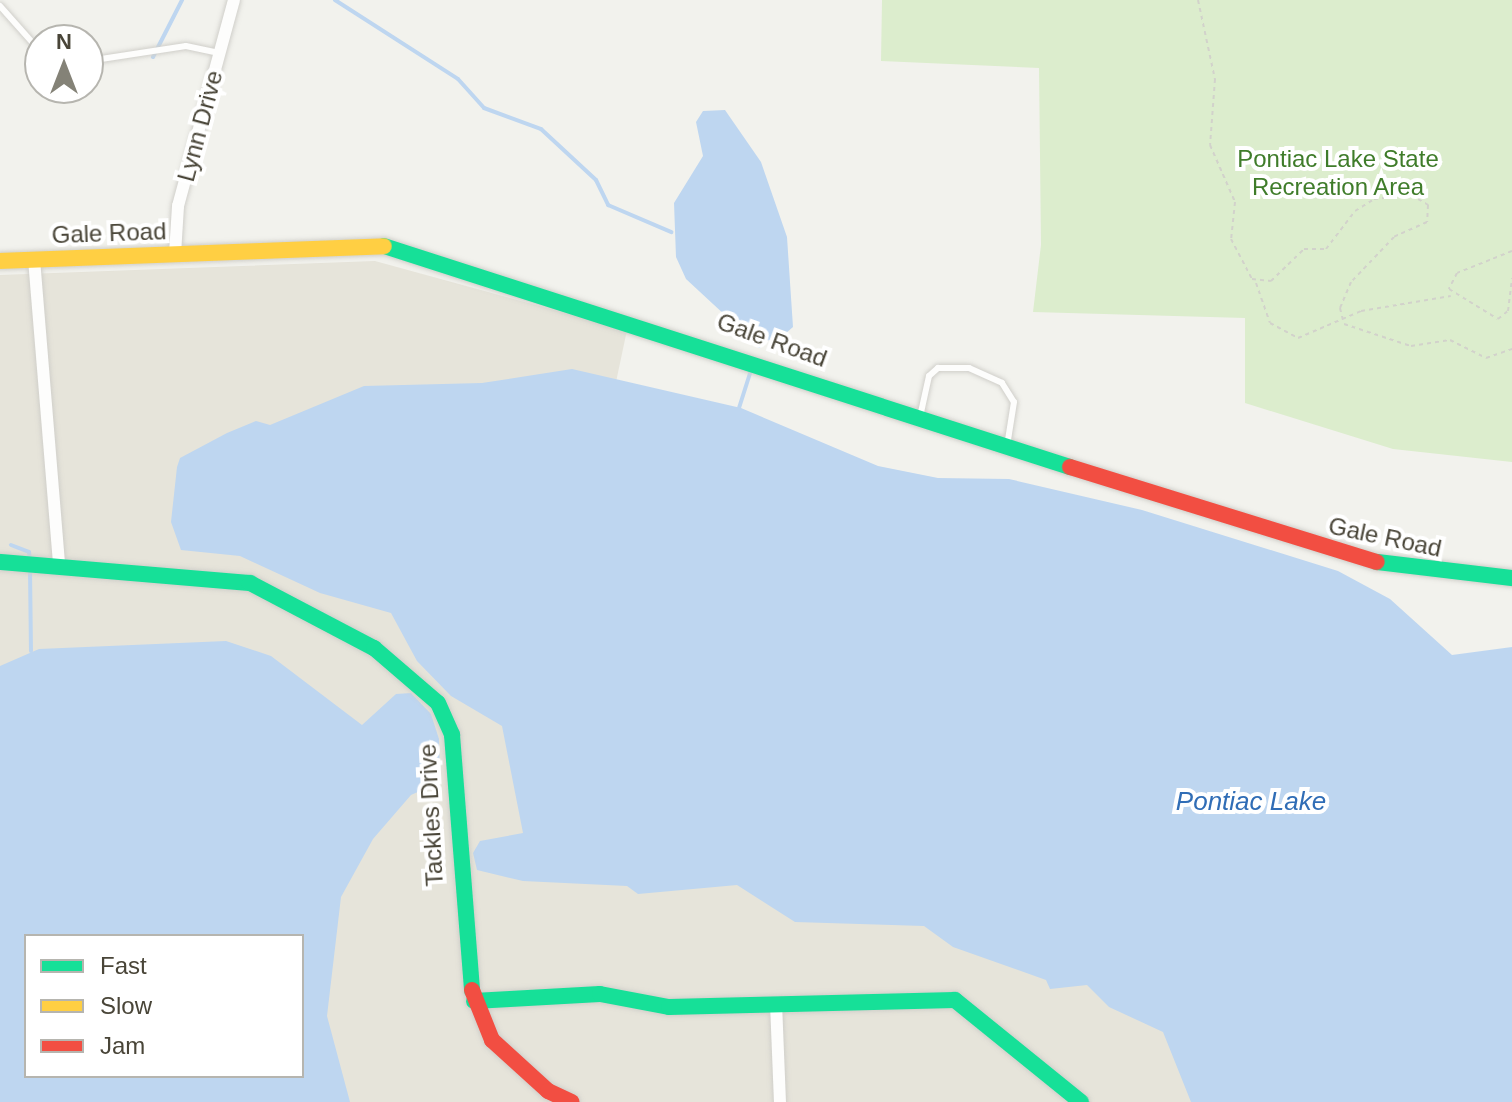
<!DOCTYPE html>
<html>
<head>
<meta charset="utf-8">
<style>
  body { margin:0 }
  #map { position:relative; width:1512px; height:1102px; overflow:hidden; background:#f2f2ed; font-family:Arial,sans-serif }
  div>[style] { position:absolute }
  [style*='--x'] { left:calc(var(--x)*1px); top:calc(var(--y)*1px); width:calc(var(--w)*1px); rotate:calc(var(--a)*1deg) }
  .residential>* { inset:0; background:#e6e4da }
  .green>* { inset:0; background:#dcedcd }
  .water>* { inset:0; background:#bed6f0 }
  .stream>* { height:4px; margin:-2px; padding:0 2px; transform-origin:2px; border-radius:2px; background:#bed6f0 }
  .path>* { height:2px; margin-top:-1px; transform-origin:0; background:repeating-linear-gradient(90deg,#d2d2cb 0 4px,transparent 0 8px) }
  .roads { filter:drop-shadow(0 0 2px #d0cfca) drop-shadow(0 0 2px #d0cfca) }
  .lane>* { height:6px; margin:-3px; padding:0 3px; transform-origin:3px; border-radius:3px; background:#fdfdfc }
  .street>* { height:12px; margin:-6px; padding:0 6px; transform-origin:6px; border-radius:6px; background:#fdfdfc }
  .fast>* { height:16px; margin:-8px; padding:0 8px; transform-origin:8px; border-radius:8px; background:#16e098 }
  .slow>* { height:16px; margin:-8px; padding:0 8px; transform-origin:8px; border-radius:8px; background:#ffcf43 }
  .jam>* { height:16px; margin:-8px; padding:0 8px; transform-origin:8px; border-radius:8px; background:#f24e42 }
  span { translate:-50% -50%; white-space:nowrap; text-align:center; line-height:1.15; -webkit-text-stroke:8px #fff; paint-order:stroke }
  .street-label { font-size:24px; color:#494538 }
  .park-label { font-size:24px; color:#3f7c2a }
  .water-label { font-size:26px; color:#306db6; font-style:italic }
  .legend { position:absolute; left:24px; top:934px; width:280px; height:144px; box-sizing:border-box; background:#fff; border:2px solid #b6b5af; margin:0; padding:10px 14px; list-style:none; font-size:24px; color:#494538 }
  .legend li { display:flex; align-items:center; gap:16px; height:40px }
  .legend b { width:40px; border:2px solid #b6b5af }
  .north { position:absolute; left:24px; top:24px; width:80px; height:80px; box-sizing:border-box; background:#fff; border:2px solid #b6b5af; border-radius:50%; rotate:0deg; font-size:22px; font-weight:700; line-height:32px; text-align:center; color:#494538 }
  .north::after { content:''; display:block; margin:auto; width:28px; height:36px; background:#848277; clip-path:polygon(50% 0,100% 100%,50% 72%,0 100%) }
</style>
</head>
<body>
<div id="map">
  <div class="residential">
    <div style="clip-path:polygon(evenodd,375px 261px,627px 330px,612px 401px,1348px 1102px,0 1102px,0 275px,375px 261px,26px 936px,302px 936px,302px 1076px,26px 1076px,26px 936px)"></div>
  </div>
  <div class="green">
    <div style="clip-path:polygon(882px 0,1512px 0,1512px 462px,1393px 449px,1245px 403px,1245px 318px,1033px 312px,1041px 245px,1039px 68px,881px 61px)"></div>
  </div>
  <div class="water">
    <div style="clip-path:polygon(725px 110px,761px 162px,787px 237px,793px 327px,779px 339px,761px 341px,740px 329px,686px 279px,676px 257px,674px 203px,703px 156px,696px 122px,703px 111px)"></div>
    <div style="clip-path:polygon(572px 369px,741px 408px,878px 466px,938px 478px,1009px 479px,1142px 510px,1338px 571px,1390px 599px,1452px 655px,1512px 647px,1512px 1102px,1191px 1102px,1163px 1032px,1109px 1007px,1087px 985px,1050px 989px,1046px 980px,953px 947px,924px 926px,795px 922px,737px 885px,638px 894px,627px 886px,523px 881px,477px 870px,473px 853px,480px 841px,523px 833px,502px 726px,451px 696px,417px 661px,391px 613px,320px 593px,240px 556px,181px 550px,171px 522px,177px 467px,180px 458px,227px 433px,256px 421px,270px 425px,364px 386px,482px 383px)"></div>
    <div style="clip-path:polygon(evenodd,226px 641px,271px 656px,362px 725px,396px 694px,411px 693px,431px 714px,439px 739px,440px 782px,411px 795px,373px 839px,341px 897px,327px 1016px,350px 1102px,0 1102px,0 666px,39px 649px,226px 641px,302px 936px,302px 1076px,26px 1076px,26px 936px,302px 936px)"></div>
  </div>
  <div class="stream">
    <div style="--x:335;--y:0;--w:146;--a:32.7"></div>
    <div style="--x:458;--y:79;--w:39;--a:48"></div>
    <div style="--x:484;--y:108;--w:61;--a:20.2"></div>
    <div style="--x:541;--y:129;--w:75;--a:42.8"></div>
    <div style="--x:596;--y:180;--w:28;--a:64"></div>
    <div style="--x:608;--y:205;--w:69;--a:23.2"></div>
    <div style="--x:153;--y:57;--w:64;--a:-63"></div>
    <div style="--x:759;--y:346;--w:5;--a:-68"></div>
    <div style="--x:739;--y:408;--w:43;--a:-72.4"></div>
    <div style="--x:11;--y:545;--w:19;--a:21"></div>
    <div style="--x:29;--y:552;--w:9;--a:84"></div>
    <div style="--x:30;--y:570;--w:81;--a:89.3"></div>
  </div>
  <div class="path">
    <div style="--x:1198;--y:0;--w:81;--a:77.9"></div>
    <div style="--x:1215;--y:79;--w:66;--a:94.3"></div>
    <div style="--x:1210;--y:145;--w:62;--a:66.3"></div>
    <div style="--x:1235;--y:202;--w:37;--a:96"></div>
    <div style="--x:1231;--y:239;--w:45;--a:62.3"></div>
    <div style="--x:1252;--y:279;--w:19;--a:6"></div>
    <div style="--x:1271;--y:281;--w:46;--a:-44.1"></div>
    <div style="--x:1304;--y:249;--w:22;--a:0"></div>
    <div style="--x:1326;--y:249;--w:48;--a:-52.7"></div>
    <div style="--x:1355;--y:211;--w:22;--a:-32"></div>
    <div style="--x:1374;--y:199;--w:37;--a:-6"></div>
    <div style="--x:1411;--y:195;--w:20;--a:30"></div>
    <div style="--x:1428;--y:205;--w:17;--a:93"></div>
    <div style="--x:1427;--y:222;--w:36;--a:156"></div>
    <div style="--x:1394;--y:237;--w:62;--a:133.7"></div>
    <div style="--x:1351;--y:282;--w:28;--a:113"></div>
    <div style="--x:1340;--y:308;--w:16;--a:76"></div>
    <div style="--x:1344;--y:324;--w:71;--a:18.2"></div>
    <div style="--x:1411;--y:346;--w:39;--a:-9"></div>
    <div style="--x:1450;--y:340;--w:40;--a:26.6"></div>
    <div style="--x:1486;--y:358;--w:28;--a:-19"></div>
    <div style="--x:1512;--y:251;--w:59;--a:158.2"></div>
    <div style="--x:1457;--y:273;--w:18;--a:117"></div>
    <div style="--x:1449;--y:289;--w:57;--a:31.5"></div>
    <div style="--x:1498;--y:319;--w:13;--a:-39"></div>
    <div style="--x:1508;--y:311;--w:33;--a:-83"></div>
    <div style="--x:1256;--y:283;--w:42;--a:70.7"></div>
    <div style="--x:1270;--y:323;--w:32;--a:28"></div>
    <div style="--x:1298;--y:338;--w:69;--a:-23.2"></div>
    <div style="--x:1361;--y:311;--w:91;--a:-9.5"></div>
  </div>
  <div class="roads">
    <div class="lane">
      <div style="--x:0;--y:6;--w:60;--a:48.4"></div>
      <div style="--x:88;--y:61;--w:99;--a:-8.7"></div>
      <div style="--x:186;--y:46;--w:35;--a:12"></div>
      <div style="--x:920;--y:417;--w:42;--a:-77.6"></div>
      <div style="--x:929;--y:376;--w:12;--a:-42"></div>
      <div style="--x:938;--y:368;--w:31;--a:0"></div>
      <div style="--x:969;--y:368;--w:36;--a:24"></div>
      <div style="--x:1002;--y:383;--w:22;--a:58"></div>
      <div style="--x:1014;--y:402;--w:45;--a:99"></div>
    </div>
    <div class="street">
      <div style="--x:175;--y:254;--w:48;--a:-86.4"></div>
      <div style="--x:178;--y:206;--w:213;--a:-74.8"></div>
      <div style="--x:34;--y:259;--w:304;--a:85.3"></div>
      <div style="--x:776;--y:1003;--w:99;--a:87.7"></div>
    </div>
    <div class="fast">
      <div style="--x:384;--y:246;--w:721;--a:17.86"></div>
      <div style="--x:0;--y:562;--w:251;--a:4.8"></div>
      <div style="--x:250;--y:583;--w:140;--a:27.7"></div>
      <div style="--x:374;--y:648;--w:84;--a:40.7"></div>
      <div style="--x:438;--y:703;--w:35;--a:66"></div>
      <div style="--x:452;--y:735;--w:256;--a:85.5"></div>
      <div style="--x:1377;--y:562;--w:136;--a:6.8"></div>
      <div style="--x:474;--y:1001;--w:126;--a:-3.2"></div>
      <div style="--x:600;--y:994;--w:70;--a:10.7"></div>
      <div style="--x:669;--y:1007;--w:286;--a:-1.4"></div>
      <div style="--x:955;--y:1000;--w:162;--a:39"></div>
    </div>
    <div class="slow">
      <div style="--x:0;--y:261;--w:384;--a:-2.2"></div>
    </div>
    <div class="jam">
      <div style="--x:1070;--y:467;--w:321;--a:17.2"></div>
      <div style="--x:472;--y:990;--w:54;--a:68.2"></div>
      <div style="--x:492;--y:1040;--w:76;--a:42.3"></div>
      <div style="--x:548;--y:1091;--w:26;--a:25"></div>
    </div>
  </div>
  <div class="street-label">
    <span style="left:200px;top:126px;rotate:-75deg">Lynn Drive</span>
    <span style="left:109px;top:233px;rotate:-2deg">Gale Road</span>
    <span style="left:772px;top:340px;rotate:20deg">Gale Road</span>
    <span style="left:1385px;top:537px;rotate:12deg">Gale Road</span>
    <span style="left:431px;top:815px;rotate:-93deg">Tackles Drive</span>
  </div>
  <div class="park-label">
    <span style="left:1338px;top:173px">Pontiac Lake State<br>Recreation Area</span>
  </div>
  <div class="water-label">
    <span style="left:1251px;top:802px">Pontiac Lake</span>
  </div>
  <ul class="legend">
  <li><b style="height:10px;background:#16e098"></b>Fast</li>
  <li><b style="height:10px;background:#ffcf43"></b>Slow</li>
  <li><b style="height:10px;background:#f24e42"></b>Jam</li>
  </ul>
  <div class="north">N</div>
</div>
</body>
</html>
